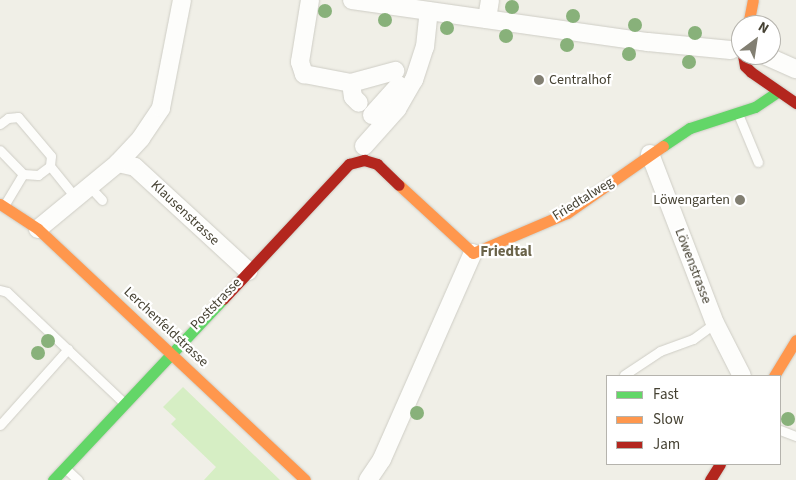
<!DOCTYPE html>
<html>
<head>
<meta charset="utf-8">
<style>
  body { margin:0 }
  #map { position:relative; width:796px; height:480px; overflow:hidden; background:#f0efe7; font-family:"Source Sans 3",sans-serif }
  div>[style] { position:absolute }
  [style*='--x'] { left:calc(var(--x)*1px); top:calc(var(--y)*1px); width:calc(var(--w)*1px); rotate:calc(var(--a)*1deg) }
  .green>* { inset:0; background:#d6eec4 }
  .roads { filter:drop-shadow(0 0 1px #cecdc5) drop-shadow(0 0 1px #cecdc5) }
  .lane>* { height:9px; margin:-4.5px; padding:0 4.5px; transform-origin:4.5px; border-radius:4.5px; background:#fdfdfb }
  .street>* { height:18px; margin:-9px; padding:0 9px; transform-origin:9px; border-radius:9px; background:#fdfdfb }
  .fast>* { height:11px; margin:-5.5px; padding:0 5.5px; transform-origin:5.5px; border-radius:5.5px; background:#63d668 }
  .slow>* { height:11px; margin:-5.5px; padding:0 5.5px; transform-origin:5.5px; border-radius:5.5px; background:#ff974d }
  .jam>* { height:11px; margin:-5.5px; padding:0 5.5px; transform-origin:5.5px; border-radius:5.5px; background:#b3261e }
  .trees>* { width:14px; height:14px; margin:-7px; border-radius:50%; background:#88b17a }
  .dots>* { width:14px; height:14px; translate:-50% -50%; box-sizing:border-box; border:2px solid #fff; border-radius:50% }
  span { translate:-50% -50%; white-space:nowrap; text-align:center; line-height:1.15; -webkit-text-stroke:4.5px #fff; paint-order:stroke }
  .poi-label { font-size:14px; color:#464233 }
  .left { translate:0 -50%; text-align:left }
  .right { translate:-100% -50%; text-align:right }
  .street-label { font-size:14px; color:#464233 }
  .neighbourhood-label { font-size:15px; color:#6a6349; font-weight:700 }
  .legend { position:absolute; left:606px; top:375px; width:175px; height:90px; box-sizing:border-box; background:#fff; border:1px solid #b5b3ad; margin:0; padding:6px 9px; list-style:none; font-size:15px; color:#464233 }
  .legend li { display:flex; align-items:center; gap:10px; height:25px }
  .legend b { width:25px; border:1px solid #b5b3ad }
  .north { position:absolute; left:731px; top:15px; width:50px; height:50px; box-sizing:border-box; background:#fff; border:1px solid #b5b3ad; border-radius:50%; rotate:31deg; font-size:14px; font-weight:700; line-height:20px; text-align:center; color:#464233 }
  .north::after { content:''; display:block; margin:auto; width:18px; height:22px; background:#827f72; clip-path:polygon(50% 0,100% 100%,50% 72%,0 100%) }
</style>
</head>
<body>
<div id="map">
  <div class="green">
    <div style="clip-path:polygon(183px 387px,280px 480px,204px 480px,216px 467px,171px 424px,176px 419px,163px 407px)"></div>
  </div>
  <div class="roads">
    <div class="lane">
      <div style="--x:738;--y:114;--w:52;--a:67.4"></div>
      <div style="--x:0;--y:124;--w:10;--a:-37"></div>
      <div style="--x:8;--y:118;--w:10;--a:-6"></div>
      <div style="--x:18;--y:117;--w:51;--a:49.8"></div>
      <div style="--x:51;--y:156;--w:10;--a:96"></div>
      <div style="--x:50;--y:166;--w:15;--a:143"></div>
      <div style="--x:38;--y:175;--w:15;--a:-176"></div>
      <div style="--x:23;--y:174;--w:33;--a:-134"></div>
      <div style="--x:50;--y:166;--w:40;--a:51"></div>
      <div style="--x:89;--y:186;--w:19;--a:47"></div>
      <div style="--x:5;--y:204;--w:35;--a:-59"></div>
      <div style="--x:0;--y:290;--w:7;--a:16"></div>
      <div style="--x:7;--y:292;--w:161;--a:43.5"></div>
      <div style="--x:624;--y:375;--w:43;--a:-33.7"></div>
      <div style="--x:660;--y:351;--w:35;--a:-20"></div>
      <div style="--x:693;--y:339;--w:27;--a:-36"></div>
      <div style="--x:0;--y:425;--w:102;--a:-48.2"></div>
      <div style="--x:780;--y:430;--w:17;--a:21"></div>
      <div style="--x:65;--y:468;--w:18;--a:43"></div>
    </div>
    <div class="street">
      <div style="--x:310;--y:0;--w:63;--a:99.2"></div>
      <div style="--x:300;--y:62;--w:13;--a:72"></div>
      <div style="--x:304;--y:74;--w:48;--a:10.8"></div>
      <div style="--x:351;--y:83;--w:46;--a:-15.3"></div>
      <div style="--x:352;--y:0;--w:299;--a:8.1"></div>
      <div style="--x:648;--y:42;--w:83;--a:5.5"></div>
      <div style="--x:487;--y:19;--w:19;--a:-81"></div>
      <div style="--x:764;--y:55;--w:35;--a:24"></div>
      <div style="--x:351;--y:83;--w:14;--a:82"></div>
      <div style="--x:353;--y:97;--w:8;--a:45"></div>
      <div style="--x:372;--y:115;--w:40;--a:-48"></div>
      <div style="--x:364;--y:146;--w:50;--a:-48.3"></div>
      <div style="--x:397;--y:109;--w:34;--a:-60"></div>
      <div style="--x:414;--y:80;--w:35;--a:-72"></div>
      <div style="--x:425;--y:47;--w:36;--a:-84"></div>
      <div style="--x:650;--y:154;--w:181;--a:69"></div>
      <div style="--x:715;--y:323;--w:59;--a:63"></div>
      <div style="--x:118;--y:163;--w:17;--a:13"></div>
      <div style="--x:135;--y:167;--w:154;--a:42.6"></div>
      <div style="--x:38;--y:229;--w:104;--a:-39.5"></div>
      <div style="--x:118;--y:163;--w:34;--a:-47"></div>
      <div style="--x:141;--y:138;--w:36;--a:-56"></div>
      <div style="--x:161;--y:108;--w:110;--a:-79"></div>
      <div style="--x:368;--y:480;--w:25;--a:-56"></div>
      <div style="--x:382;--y:459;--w:225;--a:-66.2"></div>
    </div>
    <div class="fast">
      <div style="--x:663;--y:146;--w:32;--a:-34"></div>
      <div style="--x:690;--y:128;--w:68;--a:-17.9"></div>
      <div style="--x:755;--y:107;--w:27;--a:-34"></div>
      <div style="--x:53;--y:480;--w:248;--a:-46.8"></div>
    </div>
    <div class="slow">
      <div style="--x:748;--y:25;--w:25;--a:-79"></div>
      <div style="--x:399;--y:185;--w:100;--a:42.6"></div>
      <div style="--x:473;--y:253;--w:102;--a:-23.1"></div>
      <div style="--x:567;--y:213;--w:117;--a:-34.9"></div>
      <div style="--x:0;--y:204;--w:45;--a:33.3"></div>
      <div style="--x:38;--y:229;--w:366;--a:43.2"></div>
      <div style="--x:774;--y:376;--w:42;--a:-58.6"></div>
    </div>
    <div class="jam">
      <div style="--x:743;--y:55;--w:11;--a:80"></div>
      <div style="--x:745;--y:66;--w:8;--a:45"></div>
      <div style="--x:751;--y:72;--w:55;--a:34.6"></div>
      <div style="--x:223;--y:299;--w:185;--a:-47"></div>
      <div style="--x:349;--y:164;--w:16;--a:-15"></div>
      <div style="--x:364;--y:160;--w:14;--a:17"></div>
      <div style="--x:377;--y:164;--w:30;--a:44"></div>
      <div style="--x:710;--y:480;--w:19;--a:-58"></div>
    </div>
  </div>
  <div class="trees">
    <div style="left:512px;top:7px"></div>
    <div style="left:325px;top:11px"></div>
    <div style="left:573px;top:16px"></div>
    <div style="left:385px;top:20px"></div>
    <div style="left:635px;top:25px"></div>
    <div style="left:447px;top:28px"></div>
    <div style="left:695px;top:33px"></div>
    <div style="left:506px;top:36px"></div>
    <div style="left:567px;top:45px"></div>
    <div style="left:629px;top:54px"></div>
    <div style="left:689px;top:62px"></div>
    <div style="left:48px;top:341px"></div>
    <div style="left:38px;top:353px"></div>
    <div style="left:417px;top:413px"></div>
    <div style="left:788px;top:419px"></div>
  </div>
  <div class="dots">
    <div style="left:539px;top:80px;background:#827f72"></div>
    <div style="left:740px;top:200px;background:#827f72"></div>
  </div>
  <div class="poi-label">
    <span class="left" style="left:549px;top:80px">Centralhof</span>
    <span class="right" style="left:730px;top:200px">Löwengarten</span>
  </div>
  <div class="street-label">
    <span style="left:583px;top:199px;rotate:-32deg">Friedtalweg</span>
    <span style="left:185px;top:213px;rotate:43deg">Klausenstrasse</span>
    <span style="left:693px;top:266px;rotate:69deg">Löwenstrasse</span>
    <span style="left:216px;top:304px;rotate:-46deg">Poststrasse</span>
    <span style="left:166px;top:327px;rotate:43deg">Lerchenfeldstrasse</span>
  </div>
  <div class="neighbourhood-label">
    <span style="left:506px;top:252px">Friedtal</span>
  </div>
  <ul class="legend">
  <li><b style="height:6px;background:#63d668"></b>Fast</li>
  <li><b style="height:6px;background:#ff974d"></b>Slow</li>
  <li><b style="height:6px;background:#b3261e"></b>Jam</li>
  </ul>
  <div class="north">N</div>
</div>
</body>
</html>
